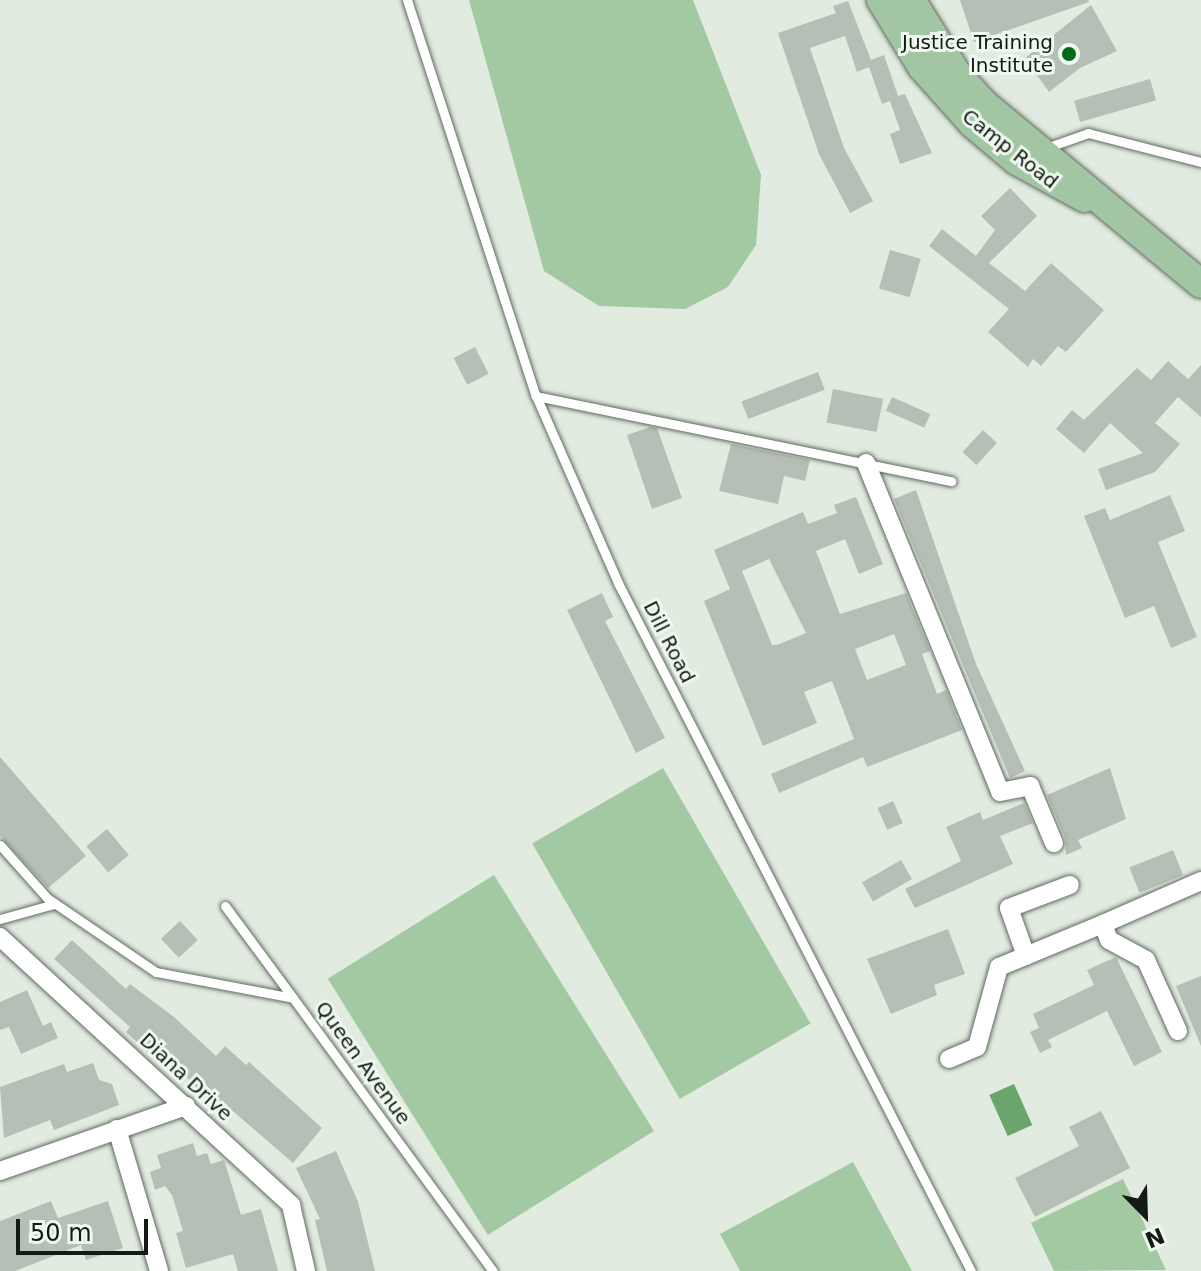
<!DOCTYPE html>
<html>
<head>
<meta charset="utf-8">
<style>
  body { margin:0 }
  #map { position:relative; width:1201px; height:1271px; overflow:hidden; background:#e1ebe0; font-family:"DejaVu Sans",sans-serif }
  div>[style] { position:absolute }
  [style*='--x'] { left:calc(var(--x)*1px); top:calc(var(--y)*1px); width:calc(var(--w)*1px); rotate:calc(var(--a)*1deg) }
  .green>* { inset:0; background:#a3c9a2; transform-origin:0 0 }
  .water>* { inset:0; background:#6aa66b; transform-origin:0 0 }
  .building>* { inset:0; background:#b5bfb5; transform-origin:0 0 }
  .roads { filter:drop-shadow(0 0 2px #616a61) drop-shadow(0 0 2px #616a61) }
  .lane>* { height:9px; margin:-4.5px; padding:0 4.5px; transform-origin:4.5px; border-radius:4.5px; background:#fff }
  .street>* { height:18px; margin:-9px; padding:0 9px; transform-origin:9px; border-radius:9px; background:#fff }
  .primary>* { height:28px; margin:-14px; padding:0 14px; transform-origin:14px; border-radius:14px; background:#a2c6a3 }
  .dots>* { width:22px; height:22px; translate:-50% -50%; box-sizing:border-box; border:4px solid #eef8ee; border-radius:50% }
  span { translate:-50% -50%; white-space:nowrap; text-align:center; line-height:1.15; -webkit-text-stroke:6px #eef8ee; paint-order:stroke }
  .poi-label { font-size:20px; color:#161a16 }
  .right { translate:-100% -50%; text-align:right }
  .street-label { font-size:20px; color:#161a16 }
  .north { position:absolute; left:1105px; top:1175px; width:80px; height:80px; -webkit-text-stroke:6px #eef8ee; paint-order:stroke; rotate:157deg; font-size:22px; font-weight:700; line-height:32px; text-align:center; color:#161a16 }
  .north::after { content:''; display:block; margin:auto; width:28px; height:36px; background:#161a16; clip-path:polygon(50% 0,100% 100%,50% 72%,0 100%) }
  .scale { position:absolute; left:16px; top:1219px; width:132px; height:36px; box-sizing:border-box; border:4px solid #161a16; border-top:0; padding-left:10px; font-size:24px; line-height:28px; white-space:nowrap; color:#161a16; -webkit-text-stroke:6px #eef8ee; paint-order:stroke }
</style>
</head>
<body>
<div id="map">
  <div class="green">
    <div style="clip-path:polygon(469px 0,693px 0,761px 175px,756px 245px,728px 287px,685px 309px,599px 306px,544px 271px)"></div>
    <div style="left:663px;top:768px;width:295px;height:151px;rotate:60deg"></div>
    <div style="left:494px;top:875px;width:302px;height:196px;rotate:58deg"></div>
    <div style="clip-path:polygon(853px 1162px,912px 1271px,740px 1271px,720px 1234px)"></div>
    <div style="clip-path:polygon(1123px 1179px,1166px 1270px,1054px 1271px,1031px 1223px)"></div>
  </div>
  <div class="water">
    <div style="left:1014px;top:1084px;width:45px;height:27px;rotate:66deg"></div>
  </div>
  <div class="building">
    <div style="clip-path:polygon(960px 0,1088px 0,1089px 2px,974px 42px)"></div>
    <div style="clip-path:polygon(848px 1px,871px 60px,884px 55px,898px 96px,905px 94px,932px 153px,900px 164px,890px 134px,900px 130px,890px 101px,882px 104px,869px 67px,857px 72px,845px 36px,810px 48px,844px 148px,873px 201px,850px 213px,819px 154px,778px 33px,836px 13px,833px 6px)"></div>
    <div style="clip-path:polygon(1091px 5px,1117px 51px,1080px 68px,1049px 92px,1025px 58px)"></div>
    <div style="left:1150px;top:79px;width:22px;height:79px;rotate:74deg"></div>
    <div style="clip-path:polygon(1010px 188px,1037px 216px,989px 263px,1025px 291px,1051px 263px,1104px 310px,1066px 352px,1058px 346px,1041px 366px,1033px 359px,1028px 367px,988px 332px,1009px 309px,929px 246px,942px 229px,976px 256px,995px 230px,981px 216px)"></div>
    <div style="left:890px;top:250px;width:32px;height:40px;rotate:16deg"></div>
    <div style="left:475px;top:347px;width:30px;height:24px;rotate:63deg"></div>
    <div style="clip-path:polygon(1168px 361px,1188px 379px,1201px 365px,1201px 417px,1178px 397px,1155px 423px,1180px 444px,1155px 472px,1106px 490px,1098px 469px,1143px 453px,1110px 423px,1084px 453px,1056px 429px,1072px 410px,1084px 420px,1137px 368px,1151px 380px)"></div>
    <div style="left:818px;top:372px;width:19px;height:82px;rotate:69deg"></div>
    <div style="left:833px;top:389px;width:51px;height:34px;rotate:11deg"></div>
    <div style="left:892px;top:397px;width:42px;height:15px;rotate:24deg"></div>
    <div style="clip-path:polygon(650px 427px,657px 428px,682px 498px,652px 509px,627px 435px)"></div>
    <div style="left:983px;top:430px;width:19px;height:30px;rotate:43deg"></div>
    <div style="clip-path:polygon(731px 444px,810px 460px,805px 481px,784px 476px,778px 504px,719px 491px)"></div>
    <div style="clip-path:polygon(916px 490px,976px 664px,1025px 771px,1010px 778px,894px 499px)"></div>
    <div style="clip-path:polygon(1170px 495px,1185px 531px,1158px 542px,1197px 637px,1171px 648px,1154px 606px,1125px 618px,1084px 516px,1105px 508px,1110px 520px)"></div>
    <div style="clip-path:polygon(evenodd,856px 497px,883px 564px,859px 574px,845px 539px,816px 551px,840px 614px,906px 593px,930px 651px,922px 654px,937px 694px,946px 690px,962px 730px,867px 767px,863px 757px,779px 793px,771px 774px,854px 739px,832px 681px,804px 692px,817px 723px,763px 746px,704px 601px,730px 589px,714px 550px,803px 512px,808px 524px,837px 513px,834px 505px,856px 497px,769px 559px,806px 633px,777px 645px,772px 645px,742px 571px,769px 559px,856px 497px,894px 634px,906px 665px,867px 680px,855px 649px,894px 634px)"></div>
    <div style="clip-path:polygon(602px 593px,613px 617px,605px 621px,665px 738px,636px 753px,567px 610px)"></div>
    <div style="clip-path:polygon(0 757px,86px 856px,48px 888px,0 836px)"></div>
    <div style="clip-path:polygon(1110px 768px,1126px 819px,1078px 840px,1082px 848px,1066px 855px,1065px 838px,1047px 795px)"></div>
    <div style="left:893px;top:801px;width:24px;height:17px;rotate:66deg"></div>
    <div style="clip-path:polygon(1024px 803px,1033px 823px,1000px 836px,1013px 864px,915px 908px,905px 889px,961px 861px,946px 827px,980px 812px,983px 820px)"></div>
    <div style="left:107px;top:829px;width:34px;height:27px;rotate:50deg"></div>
    <div style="left:1173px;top:850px;width:27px;height:47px;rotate:68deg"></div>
    <div style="left:901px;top:860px;width:22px;height:45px;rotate:60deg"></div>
    <div style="left:180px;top:921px;width:26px;height:26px;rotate:47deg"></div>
    <div style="clip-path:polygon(948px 929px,965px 974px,934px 985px,937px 995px,891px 1014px,867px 959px)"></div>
    <div style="clip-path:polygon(72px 940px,126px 989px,130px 984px,174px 1017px,216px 1056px,225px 1046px,246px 1065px,249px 1062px,322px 1128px,293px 1163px,227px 1106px,207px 1101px,170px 1057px,162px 1065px,126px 1032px,130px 1027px,54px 959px)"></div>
    <div style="clip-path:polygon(1116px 957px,1162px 1052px,1134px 1066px,1107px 1011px,1048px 1040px,1052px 1047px,1040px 1053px,1030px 1032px,1039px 1028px,1033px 1014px,1094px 985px,1087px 970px)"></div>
    <div style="clip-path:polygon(1201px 976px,1201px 1046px,1176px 986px)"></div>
    <div style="clip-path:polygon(27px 990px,43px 1026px,51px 1022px,58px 1038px,21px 1054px,9px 1027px,0 1030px,0 1002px)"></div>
    <div style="clip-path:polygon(93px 1063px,99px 1080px,112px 1084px,119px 1105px,54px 1130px,50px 1120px,4px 1138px,0 1087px,64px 1064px,67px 1072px)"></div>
    <div style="clip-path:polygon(1101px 1111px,1130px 1168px,1035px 1217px,1015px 1178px,1079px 1146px,1069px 1127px)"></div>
    <div style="clip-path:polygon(193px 1143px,197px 1156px,207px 1153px,211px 1164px,224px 1160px,241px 1215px,261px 1209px,278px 1271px,238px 1271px,233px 1254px,186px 1268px,176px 1233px,183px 1231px,172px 1195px,165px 1186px,155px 1190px,150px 1172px,161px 1168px,157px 1155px)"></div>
    <div style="clip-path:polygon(336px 1151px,358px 1202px,375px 1271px,327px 1271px,315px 1220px,320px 1219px,296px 1168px)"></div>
    <div style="clip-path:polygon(51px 1201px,58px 1218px,108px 1201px,123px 1248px,86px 1260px,81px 1245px,15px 1271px,0 1271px,0 1221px)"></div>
  </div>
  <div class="roads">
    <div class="lane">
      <div style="--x:407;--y:0;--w:416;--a:72"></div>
      <div style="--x:536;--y:396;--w:204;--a:66.3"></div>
      <div style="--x:618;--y:583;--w:773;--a:62.84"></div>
      <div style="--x:1043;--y:149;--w:48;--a:-19.6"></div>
      <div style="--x:1088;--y:133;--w:117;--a:14.4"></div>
      <div style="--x:536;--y:396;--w:424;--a:11.6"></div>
      <div style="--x:0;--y:845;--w:71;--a:48.4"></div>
      <div style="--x:47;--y:898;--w:132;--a:34.2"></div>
      <div style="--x:156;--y:972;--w:139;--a:10.7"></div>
      <div style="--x:293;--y:998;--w:338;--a:53.8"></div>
      <div style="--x:225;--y:906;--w:114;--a:53.5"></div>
      <div style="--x:0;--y:919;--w:56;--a:-15.5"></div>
    </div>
    <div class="street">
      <div style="--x:866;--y:463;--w:355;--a:67.8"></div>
      <div style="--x:1000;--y:792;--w:31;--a:-11"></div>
      <div style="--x:1030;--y:786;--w:62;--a:67.2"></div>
      <div style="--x:0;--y:937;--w:396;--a:42.6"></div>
      <div style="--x:291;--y:1205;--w:68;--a:77.2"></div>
      <div style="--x:1026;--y:956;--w:51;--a:-109.5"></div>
      <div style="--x:1009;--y:908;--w:65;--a:-20.7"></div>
      <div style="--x:1178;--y:1031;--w:78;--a:-114.3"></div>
      <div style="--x:1146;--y:960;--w:42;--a:-151.6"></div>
      <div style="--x:1109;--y:940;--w:17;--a:-111"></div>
      <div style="--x:1103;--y:924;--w:107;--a:-23.7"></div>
      <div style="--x:949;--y:1059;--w:30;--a:-23"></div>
      <div style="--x:977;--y:1047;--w:83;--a:-74.6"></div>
      <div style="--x:999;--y:967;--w:113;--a:-22.5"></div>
      <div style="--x:117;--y:1129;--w:148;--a:73.5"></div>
      <div style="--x:0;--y:1171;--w:197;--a:-19.3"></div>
    </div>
    <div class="primary">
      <div style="--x:881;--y:0;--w:79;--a:58.5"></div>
      <div style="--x:922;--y:67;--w:76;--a:48.2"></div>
      <div style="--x:973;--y:124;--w:57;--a:40.1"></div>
      <div style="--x:1017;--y:161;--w:77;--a:28.6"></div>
      <div style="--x:911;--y:0;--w:87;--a:58.1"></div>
      <div style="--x:957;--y:74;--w:39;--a:48"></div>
      <div style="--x:983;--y:103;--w:283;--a:39.7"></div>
    </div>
  </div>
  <div class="dots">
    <div style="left:1069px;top:54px;background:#016915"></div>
  </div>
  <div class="poi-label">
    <span class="right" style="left:1053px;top:54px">Justice Training<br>Institute</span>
  </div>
  <div class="street-label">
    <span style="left:1010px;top:149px;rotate:38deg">Camp Road</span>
    <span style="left:669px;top:642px;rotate:63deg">Dill Road</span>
    <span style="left:363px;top:1063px;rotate:54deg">Queen Avenue</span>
    <span style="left:186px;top:1077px;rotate:43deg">Diana Drive</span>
  </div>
  <div class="north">N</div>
  <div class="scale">50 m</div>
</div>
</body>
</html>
